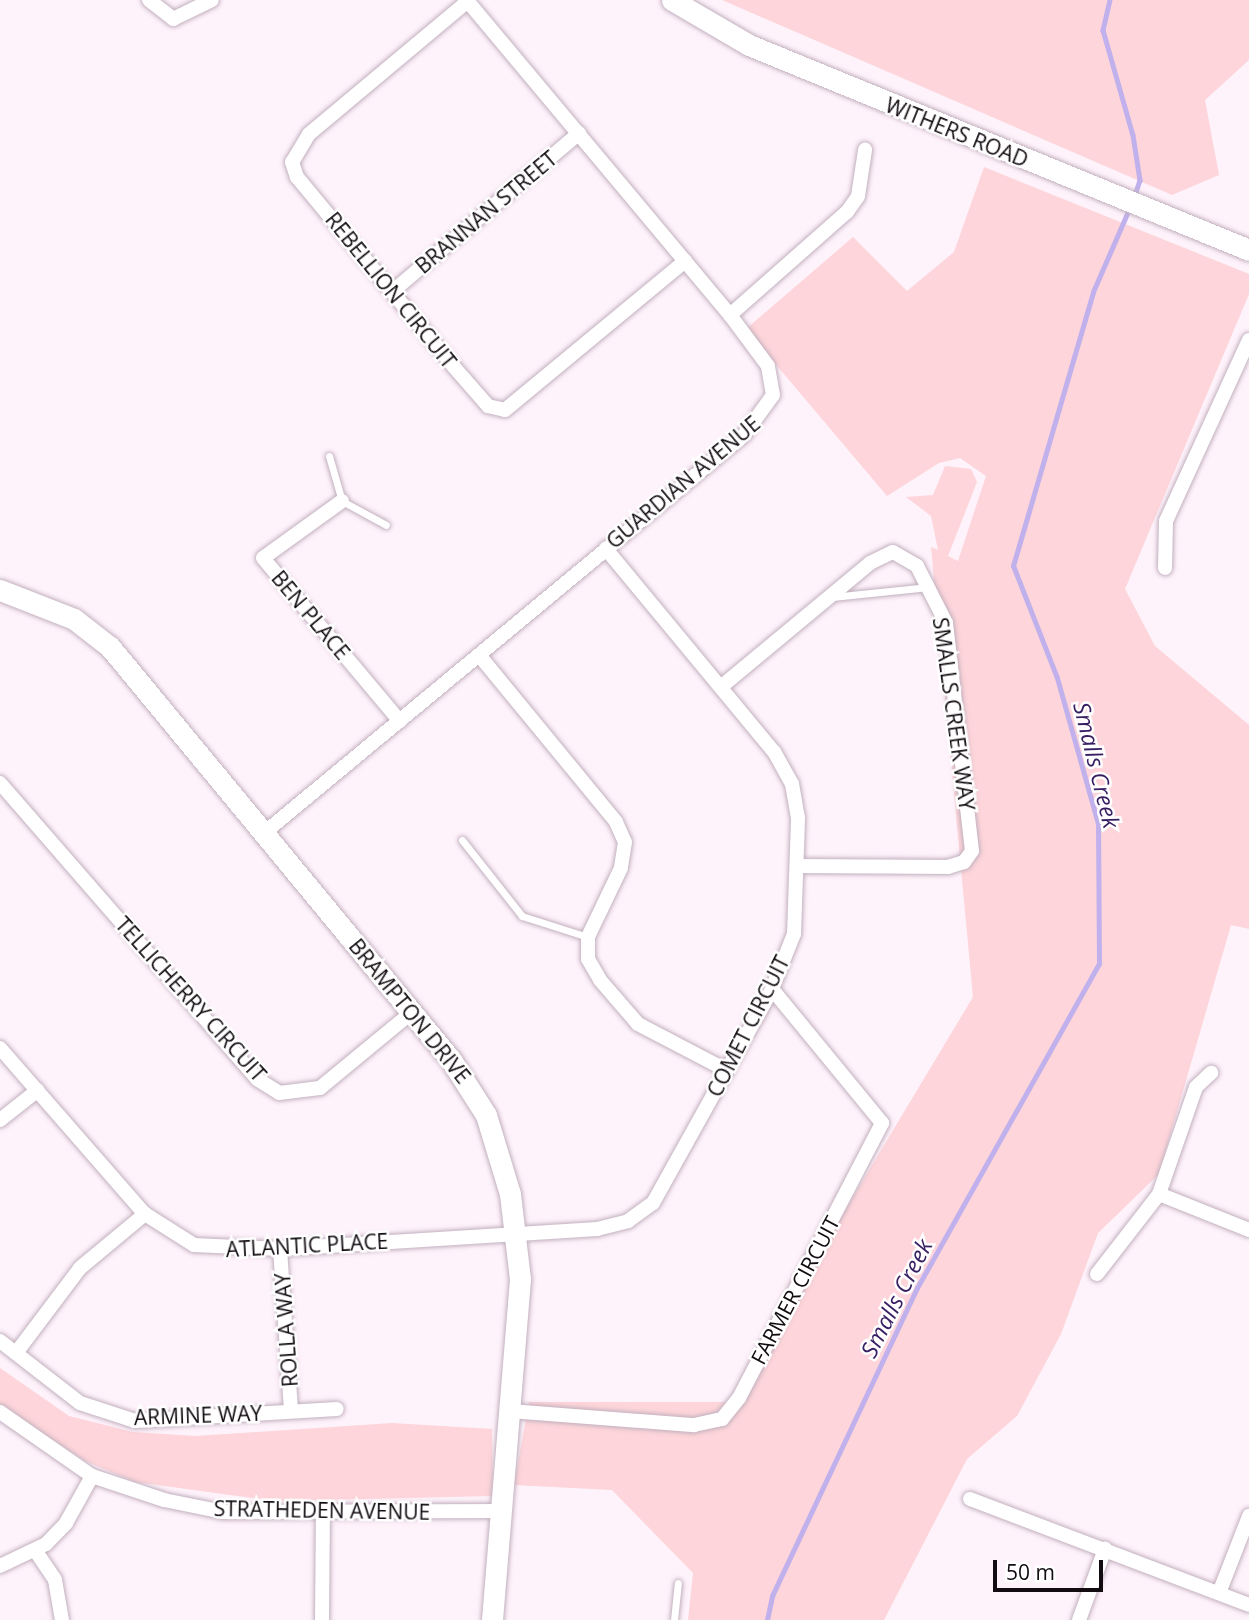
<!DOCTYPE html>
<html>
<head>
<meta charset="utf-8">
<style>
  body { margin:0 }
  #map { position:relative; width:1249px; height:1620px; overflow:hidden; background:#fef2fb; font-family:"Open Sans",sans-serif }
  div>[style] { position:absolute }
  [style*='--x'] { left:calc(var(--x)*1px); top:calc(var(--y)*1px); width:calc(var(--w)*1px); rotate:calc(var(--a)*1deg) }
  .green>* { inset:0; background:#fdd5da }
  .stream>* { height:4.5px; margin:-2.25px; padding:0 2.25px; transform-origin:2.25px; border-radius:2.25px; background:#c0b0ec }
  .roads { filter:drop-shadow(0 0 2px #c2b0be) drop-shadow(0 0 2px #c2b0be) }
  .lane>* { height:7px; margin:-3.5px; padding:0 3.5px; transform-origin:3.5px; border-radius:3.5px; background:#fff }
  .street>* { height:14px; margin:-7px; padding:0 7px; transform-origin:7px; border-radius:7px; background:#fff }
  .secondary>* { height:21px; margin:-10.5px; padding:0 10.5px; transform-origin:10.5px; border-radius:10.5px; background:#fff }
  span { translate:-50% -50%; white-space:nowrap; text-align:center; line-height:1.15; -webkit-text-stroke:5px #fff; paint-order:stroke }
  .street-label { font-size:21px; color:#120c11 }
  .water-label { font-size:23px; color:#371e62; font-style:italic }
  .scale { position:absolute; left:993px; top:1560px; width:110px; height:32px; box-sizing:border-box; border:4px solid #120c11; border-top:0; padding-left:9px; font-size:21px; line-height:24px; white-space:nowrap; color:#120c11; -webkit-text-stroke:5px #fff; paint-order:stroke }
</style>
</head>
<body>
<div id="map">
  <div class="green">
    <div style="clip-path:polygon(722px 0,1249px 0,1249px 60px,1205px 100px,1219px 175px,1172px 195px)"></div>
    <div style="clip-path:polygon(984px 167px,1249px 274px,1249px 294px,1125px 589px,1155px 646px,1249px 725px,1249px 929px,1231px 925px,1159px 1174px,1098px 1233px,1061px 1334px,1017px 1416px,967px 1459px,884px 1620px,688px 1620px,693px 1573px,612px 1490px,514px 1485px,529px 1402px,730px 1402px,973px 997px,931px 547px,938px 550px,931px 516px,906px 497px,933px 495px,945px 466px,971px 469px,977px 482px,948px 556px,958px 561px,986px 476px,960px 458px,939px 463px,887px 496px,746px 329px,853px 237px,907px 291px,954px 252px)"></div>
    <div style="clip-path:polygon(0 1368px,69px 1416px,133px 1432px,196px 1436px,392px 1423px,492px 1429px,493px 1496px,275px 1501px,135px 1482px,85px 1461px,0 1406px)"></div>
  </div>
  <div class="stream">
    <div style="--x:1110;--y:0;--w:31;--a:103"></div>
    <div style="--x:1103;--y:30;--w:109;--a:74.1"></div>
    <div style="--x:1133;--y:135;--w:46;--a:81.2"></div>
    <div style="--x:1140;--y:180;--w:16;--a:108"></div>
    <div style="--x:767;--y:1620;--w:25;--a:-78"></div>
    <div style="--x:772;--y:1596;--w:340;--a:-64.8"></div>
    <div style="--x:917;--y:1288;--w:372;--a:-60.7"></div>
    <div style="--x:1099;--y:964;--w:140;--a:-90.4"></div>
    <div style="--x:1098;--y:824;--w:152;--a:-105.7"></div>
    <div style="--x:1057;--y:678;--w:120;--a:-111.4"></div>
    <div style="--x:1013;--y:566;--w:285;--a:-73.7"></div>
    <div style="--x:1093;--y:292;--w:93;--a:-66.5"></div>
  </div>
  <div class="roads">
    <div class="lane">
      <div style="--x:329;--y:456;--w:47;--a:73.9"></div>
      <div style="--x:342;--y:501;--w:50;--a:28.6"></div>
      <div style="--x:832;--y:597;--w:97;--a:-5.9"></div>
      <div style="--x:462;--y:840;--w:97;--a:51.7"></div>
      <div style="--x:522;--y:916;--w:69;--a:17.7"></div>
      <div style="--x:674;--y:1620;--w:37;--a:-84"></div>
    </div>
    <div class="street">
      <div style="--x:149;--y:0;--w:31;--a:38"></div>
      <div style="--x:173;--y:19;--w:43;--a:-26"></div>
      <div style="--x:468;--y:1;--w:207;--a:140.1"></div>
      <div style="--x:309;--y:134;--w:33;--a:121"></div>
      <div style="--x:292;--y:162;--w:16;--a:72"></div>
      <div style="--x:297;--y:177;--w:246;--a:50.4"></div>
      <div style="--x:454;--y:367;--w:52;--a:48.9"></div>
      <div style="--x:488;--y:406;--w:17;--a:13"></div>
      <div style="--x:505;--y:410;--w:234;--a:-39.6"></div>
      <div style="--x:393;--y:291;--w:244;--a:-40.3"></div>
      <div style="--x:730;--y:315;--w:156;--a:-41.4"></div>
      <div style="--x:847;--y:212;--w:19;--a:-55"></div>
      <div style="--x:858;--y:196;--w:47;--a:-81.3"></div>
      <div style="--x:342;--y:501;--w:97;--a:144.2"></div>
      <div style="--x:263;--y:558;--w:213;--a:50"></div>
      <div style="--x:1165;--y:568;--w:47;--a:-88.8"></div>
      <div style="--x:1166;--y:521;--w:199;--a:-65.4"></div>
      <div style="--x:479;--y:655;--w:216;--a:50.6"></div>
      <div style="--x:616;--y:822;--w:22;--a:66"></div>
      <div style="--x:625;--y:842;--w:26;--a:99"></div>
      <div style="--x:621;--y:868;--w:76;--a:115.6"></div>
      <div style="--x:588;--y:937;--w:22;--a:90"></div>
      <div style="--x:588;--y:959;--w:24;--a:60"></div>
      <div style="--x:600;--y:980;--w:58;--a:49.2"></div>
      <div style="--x:638;--y:1024;--w:99;--a:27.6"></div>
      <div style="--x:722;--y:686;--w:192;--a:-39.7"></div>
      <div style="--x:870;--y:563;--w:25;--a:-26"></div>
      <div style="--x:893;--y:552;--w:28;--a:30"></div>
      <div style="--x:917;--y:566;--w:64;--a:63"></div>
      <div style="--x:946;--y:623;--w:229;--a:83.5"></div>
      <div style="--x:972;--y:851;--w:14;--a:126"></div>
      <div style="--x:964;--y:862;--w:17;--a:163"></div>
      <div style="--x:948;--y:867;--w:148;--a:-179.6"></div>
      <div style="--x:0;--y:783;--w:392;--a:49"></div>
      <div style="--x:257;--y:1079;--w:26;--a:32"></div>
      <div style="--x:279;--y:1093;--w:41;--a:-7"></div>
      <div style="--x:320;--y:1088;--w:118;--a:-39.5"></div>
      <div style="--x:264;--y:833;--w:624;--a:-39.66"></div>
      <div style="--x:744;--y:435;--w:49;--a:-54.1"></div>
      <div style="--x:773;--y:395;--w:29;--a:-100"></div>
      <div style="--x:768;--y:366;--w:64;--a:-126.7"></div>
      <div style="--x:730;--y:315;--w:410;--a:-129.9"></div>
      <div style="--x:0;--y:1048;--w:220;--a:48.9"></div>
      <div style="--x:145;--y:1214;--w:58;--a:32.3"></div>
      <div style="--x:194;--y:1245;--w:86;--a:2.7"></div>
      <div style="--x:280;--y:1249;--w:318;--a:-3.6"></div>
      <div style="--x:597;--y:1229;--w:32;--a:-14"></div>
      <div style="--x:628;--y:1221;--w:31;--a:-36"></div>
      <div style="--x:653;--y:1203;--w:245;--a:-60.9"></div>
      <div style="--x:772;--y:989;--w:59;--a:-68.2"></div>
      <div style="--x:794;--y:934;--w:116;--a:-88"></div>
      <div style="--x:798;--y:818;--w:35;--a:-100"></div>
      <div style="--x:792;--y:784;--w:37;--a:-119"></div>
      <div style="--x:774;--y:752;--w:264;--a:-129.6"></div>
      <div style="--x:0;--y:1120;--w:48;--a:-38.3"></div>
      <div style="--x:1159;--y:1194;--w:97;--a:21.8"></div>
      <div style="--x:280;--y:1249;--w:161;--a:86.1"></div>
      <div style="--x:1097;--y:1274;--w:101;--a:-52.2"></div>
      <div style="--x:1159;--y:1194;--w:113;--a:-70.9"></div>
      <div style="--x:1196;--y:1087;--w:21;--a:-43"></div>
      <div style="--x:0;--y:1341;--w:101;--a:37.8"></div>
      <div style="--x:80;--y:1403;--w:58;--a:18.1"></div>
      <div style="--x:135;--y:1421;--w:202;--a:-3.4"></div>
      <div style="--x:16;--y:1353;--w:106;--a:-53"></div>
      <div style="--x:80;--y:1268;--w:85;--a:-39.7"></div>
      <div style="--x:510;--y:1411;--w:185;--a:4.4"></div>
      <div style="--x:694;--y:1425;--w:29;--a:-12"></div>
      <div style="--x:722;--y:1419;--w:27;--a:-51"></div>
      <div style="--x:739;--y:1398;--w:310;--a:-62.5"></div>
      <div style="--x:882;--y:1123;--w:173;--a:-129.4"></div>
      <div style="--x:0;--y:1412;--w:112;--a:34.8"></div>
      <div style="--x:92;--y:1476;--w:76;--a:18.4"></div>
      <div style="--x:164;--y:1500;--w:60;--a:11.5"></div>
      <div style="--x:223;--y:1512;--w:279;--a:-0.2"></div>
      <div style="--x:970;--y:1499;--w:298;--a:20.8"></div>
      <div style="--x:37;--y:1553;--w:32;--a:56"></div>
      <div style="--x:55;--y:1580;--w:41;--a:80.1"></div>
      <div style="--x:0;--y:1566;--w:51;--a:-25.6"></div>
      <div style="--x:46;--y:1544;--w:29;--a:-46"></div>
      <div style="--x:66;--y:1523;--w:54;--a:-61"></div>
      <div style="--x:1219;--y:1593;--w:83;--a:-68.7"></div>
      <div style="--x:322;--y:1620;--w:108;--a:-89.5"></div>
      <div style="--x:1079;--y:1620;--w:76;--a:-69.9"></div>
    </div>
    <div class="secondary">
      <div style="--x:672;--y:0;--w:89;--a:30.3"></div>
      <div style="--x:749;--y:45;--w:540;--a:22.29"></div>
      <div style="--x:0;--y:590;--w:79;--a:21.4"></div>
      <div style="--x:74;--y:619;--w:46;--a:37.9"></div>
      <div style="--x:110;--y:647;--w:536;--a:50.45"></div>
      <div style="--x:451;--y:1060;--w:65;--a:57.5"></div>
      <div style="--x:486;--y:1115;--w:83;--a:73.1"></div>
      <div style="--x:510;--y:1194;--w:86;--a:83.3"></div>
      <div style="--x:520;--y:1279;--w:342;--a:94.7"></div>
    </div>
  </div>
  <div class="street-label">
    <span style="left:957px;top:132px;rotate:22deg">WITHERS ROAD</span>
    <span style="left:486px;top:212px;rotate:-40deg">BRANNAN STREET</span>
    <span style="left:391px;top:290px;rotate:51deg">REBELLION CIRCUIT</span>
    <span style="left:683px;top:482px;rotate:-40deg">GUARDIAN AVENUE</span>
    <span style="left:311px;top:615px;rotate:50deg">BEN PLACE</span>
    <span style="left:954px;top:714px;rotate:82deg">SMALLS CREEK WAY</span>
    <span style="left:191px;top:999px;rotate:48deg">TELLICHERRY CIRCUIT</span>
    <span style="left:410px;top:1011px;rotate:51deg">BRAMPTON DRIVE</span>
    <span style="left:748px;top:1026px;rotate:-63deg">COMET CIRCUIT</span>
    <span style="left:307px;top:1245px;rotate:-3deg">ATLANTIC PLACE</span>
    <span style="left:795px;top:1290px;rotate:-62deg">FARMER CIRCUIT</span>
    <span style="left:286px;top:1330px;rotate:-94deg">ROLLA WAY</span>
    <span style="left:198px;top:1415px;rotate:-2deg">ARMINE WAY</span>
    <span style="left:322px;top:1510px;rotate:1deg">STRATHEDEN AVENUE</span>
  </div>
  <div class="water-label">
    <span style="left:1097px;top:765px;rotate:76deg">Smalls Creek</span>
    <span style="left:896px;top:1298px;rotate:-63deg">Smalls Creek</span>
  </div>
  <div class="scale">50 m</div>
</div>
</body>
</html>
